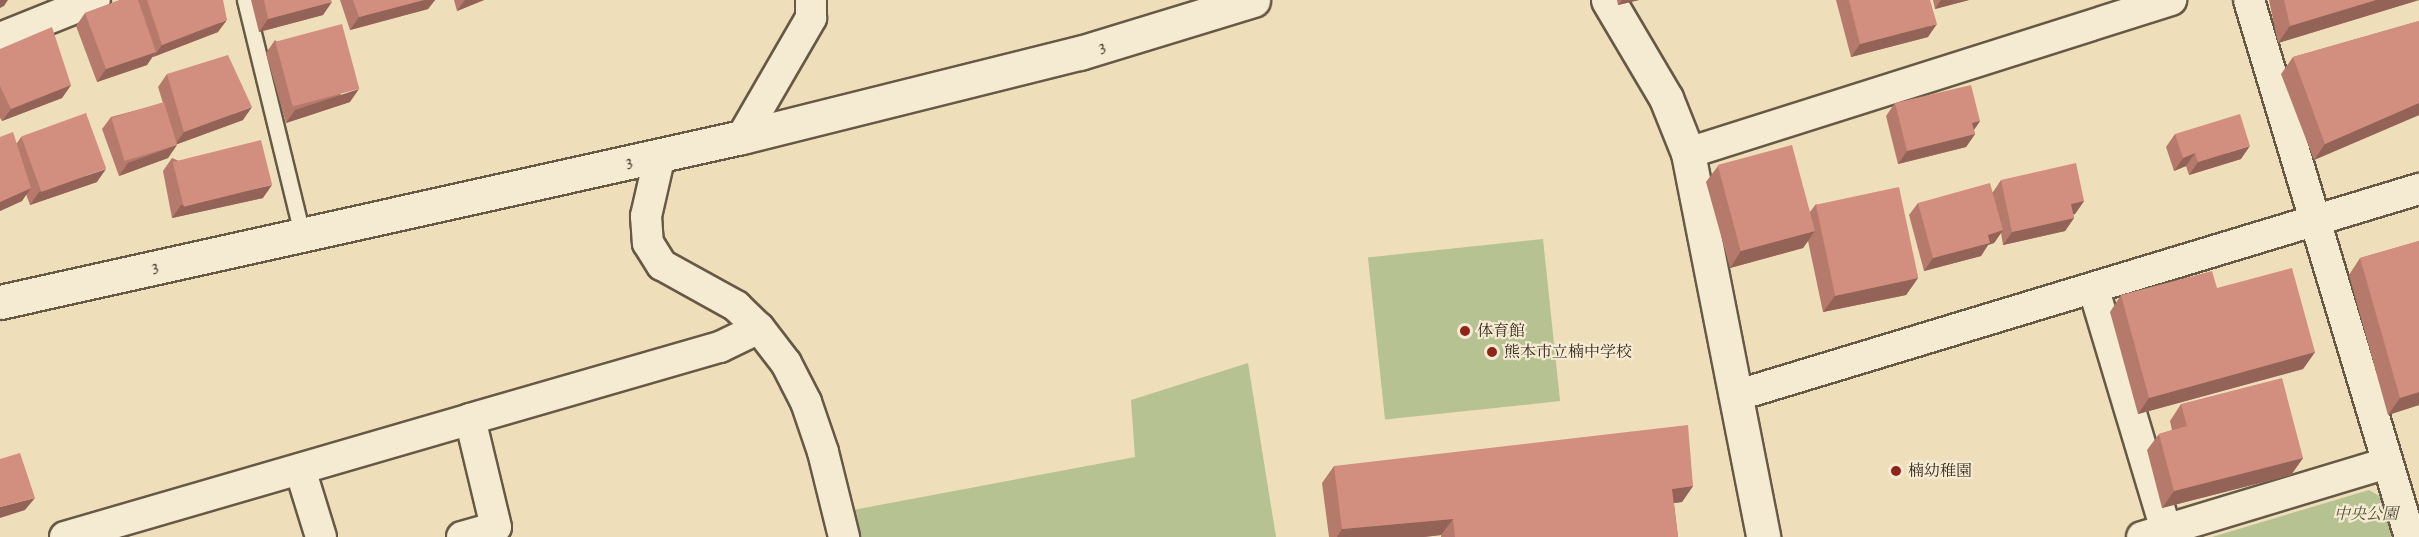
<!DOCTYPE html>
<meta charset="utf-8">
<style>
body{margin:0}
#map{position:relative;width:2419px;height:537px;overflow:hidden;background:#efdeba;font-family:Alegreya,"Noto Serif JP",serif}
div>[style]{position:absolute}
.green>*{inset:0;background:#b6c292;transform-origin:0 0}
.roads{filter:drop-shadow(2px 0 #665946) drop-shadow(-2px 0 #665946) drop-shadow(0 2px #665946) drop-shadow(0 -2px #665946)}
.service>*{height:15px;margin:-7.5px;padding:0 7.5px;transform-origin:7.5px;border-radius:7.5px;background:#f5ead2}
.minor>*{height:30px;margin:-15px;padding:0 15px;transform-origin:15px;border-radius:15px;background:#f5ead2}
.tertiary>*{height:33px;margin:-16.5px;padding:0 16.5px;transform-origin:16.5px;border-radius:16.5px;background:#f5ead2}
.wall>*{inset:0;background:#b57a6c}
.shaded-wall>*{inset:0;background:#936358}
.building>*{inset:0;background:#d28e7e;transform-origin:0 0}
.dots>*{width:16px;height:16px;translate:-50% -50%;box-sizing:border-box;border:3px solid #f5ead2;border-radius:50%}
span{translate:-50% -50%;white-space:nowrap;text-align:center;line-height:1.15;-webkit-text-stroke:4.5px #f5ead2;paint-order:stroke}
.street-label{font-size:16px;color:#382d1f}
.poi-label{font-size:16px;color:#382d1f}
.left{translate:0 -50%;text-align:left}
.park-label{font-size:16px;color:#58523c;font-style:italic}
</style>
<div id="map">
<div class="green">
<div style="left:1543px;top:239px;width:163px;height:176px;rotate:84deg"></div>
<div style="clip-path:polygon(1248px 363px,1276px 537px,860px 537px,853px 510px,1135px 457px,1131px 400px)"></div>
<div style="clip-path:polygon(2369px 490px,2385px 499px,2397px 537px,2212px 537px)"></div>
</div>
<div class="roads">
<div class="service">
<div style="left:245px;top:0;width:241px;rotate:76.3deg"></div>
</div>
<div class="minor">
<div style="left:2249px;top:0;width:561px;rotate:73.31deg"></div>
<div style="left:0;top:38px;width:102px;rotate:-21.8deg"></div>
<div style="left:742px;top:137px;width:138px;rotate:-59.9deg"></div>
<div style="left:811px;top:18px;width:18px;rotate:-90deg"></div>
<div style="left:1688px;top:153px;width:507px;rotate:-17.58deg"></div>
<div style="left:660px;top:155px;width:63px;rotate:102.9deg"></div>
<div style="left:646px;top:216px;width:27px;rotate:86deg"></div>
<div style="left:648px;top:243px;width:26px;rotate:58deg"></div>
<div style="left:662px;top:265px;width:85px;rotate:29deg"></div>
<div style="left:736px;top:306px;width:32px;rotate:44deg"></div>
<div style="left:759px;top:328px;width:44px;rotate:52.4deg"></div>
<div style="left:786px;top:363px;width:44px;rotate:62.9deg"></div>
<div style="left:806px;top:402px;width:53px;rotate:71.2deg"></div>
<div style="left:823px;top:452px;width:88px;rotate:76.1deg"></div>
<div style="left:2094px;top:290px;width:251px;rotate:73.3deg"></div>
<div style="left:1735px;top:396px;width:715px;rotate:-16.84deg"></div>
<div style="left:300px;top:469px;width:71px;rotate:72.8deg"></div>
<div style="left:65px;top:537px;width:422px;rotate:-16.2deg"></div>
<div style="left:462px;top:537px;width:35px;rotate:-16deg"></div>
<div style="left:496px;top:527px;width:111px;rotate:-103.5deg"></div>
<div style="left:470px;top:419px;width:260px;rotate:-16.1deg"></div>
<div style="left:720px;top:347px;width:43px;rotate:-26deg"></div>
<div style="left:2142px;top:537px;width:256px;rotate:-16.8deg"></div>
</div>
<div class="tertiary">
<div style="left:1608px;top:0;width:114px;rotate:59.4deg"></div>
<div style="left:1666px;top:98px;width:59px;rotate:68.2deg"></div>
<div style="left:1688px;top:153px;width:391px;rotate:78.9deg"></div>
<div style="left:0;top:302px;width:760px;rotate:-12.54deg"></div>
<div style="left:742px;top:137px;width:348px;rotate:-14deg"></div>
<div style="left:1080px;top:53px;width:181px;rotate:-17deg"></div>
</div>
</div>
<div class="wall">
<div style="clip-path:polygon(120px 0,223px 0,218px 32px,153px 57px,152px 56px,147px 65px,97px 82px,76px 26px,85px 13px)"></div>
<div style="clip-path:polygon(251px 0,331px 0,323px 15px,259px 32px)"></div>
<div style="clip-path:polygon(340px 0,435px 0,428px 9px,350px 30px)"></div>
<div style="clip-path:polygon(454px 0,484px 0,457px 11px)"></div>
<div style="clip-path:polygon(1617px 0,1639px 0,1618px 5px)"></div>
<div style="clip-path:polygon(1836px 0,1930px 0,1928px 37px,1851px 57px)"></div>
<div style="clip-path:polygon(1933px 0,1969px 0,1935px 9px)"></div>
<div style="clip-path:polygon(2269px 0,2419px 0,2278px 43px)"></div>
<div style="clip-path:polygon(2419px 21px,2419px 115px,2314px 160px,2281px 74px,2293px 57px)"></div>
<div style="clip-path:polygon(275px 40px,350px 102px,286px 123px,266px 53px)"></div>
<div style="clip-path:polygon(0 49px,71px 85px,62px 98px,2px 121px,0 118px)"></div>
<div style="clip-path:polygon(167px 74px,243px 120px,177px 144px,168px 158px,119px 176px,102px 129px,111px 117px,163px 103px,158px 87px)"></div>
<div style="clip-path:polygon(1895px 103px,1980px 121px,1974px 130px,1975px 134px,1966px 147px,1898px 164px,1886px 116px)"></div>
<div style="clip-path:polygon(2175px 134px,2241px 159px,2189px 175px,2186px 166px,2174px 171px,2166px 147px)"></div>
<div style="clip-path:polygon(0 137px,17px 143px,21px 137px,97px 182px,30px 205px,26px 194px,22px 201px,0 211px)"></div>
<div style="clip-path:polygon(172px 158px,263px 198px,172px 218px,163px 171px)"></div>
<div style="clip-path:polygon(1718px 166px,1810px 212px,1816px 204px,1918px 278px,1906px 295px,1823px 312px,1808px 241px,1803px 248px,1730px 268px,1706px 182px)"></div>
<div style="clip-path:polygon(2001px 180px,2084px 201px,2075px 214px,2073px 214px,2074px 218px,2065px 231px,2003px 245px,2001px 233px,1994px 243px,1988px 245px,1981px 256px,1924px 271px,1909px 215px,1918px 203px,1993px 192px)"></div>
<div style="clip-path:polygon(2419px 241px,2419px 405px,2388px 415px,2349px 275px,2360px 258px)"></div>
<div style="clip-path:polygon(2217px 288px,2315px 352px,2303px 369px,2138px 414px,2110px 312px,2121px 295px)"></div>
<div style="clip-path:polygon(2181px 404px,2303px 458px,2291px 475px,2162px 508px,2147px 450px,2159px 434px,2172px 430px,2170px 421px)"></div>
<div style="clip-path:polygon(1334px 466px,1693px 486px,1682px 502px,1674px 503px,1678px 537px,1441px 537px,1441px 535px,1424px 537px,1329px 537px,1322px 483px)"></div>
</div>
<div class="shaded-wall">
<div style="clip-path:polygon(0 0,8px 0,4px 6px,0 8px)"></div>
<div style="clip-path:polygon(424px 0,435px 0,428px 9px,350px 30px,359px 17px)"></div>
<div style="clip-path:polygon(465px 0,484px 0,457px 11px)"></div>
<div style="clip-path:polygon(1622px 0,1639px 0,1618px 5px)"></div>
<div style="clip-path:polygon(1941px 0,1969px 0,1935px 9px)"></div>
<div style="clip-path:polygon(2376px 0,2419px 0,2278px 43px,2290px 26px)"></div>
<div style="clip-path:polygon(332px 2px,323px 15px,259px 32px,268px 19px)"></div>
<div style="clip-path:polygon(227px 20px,218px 32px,153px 57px,162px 45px)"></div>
<div style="clip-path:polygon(1937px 24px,1928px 37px,1851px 57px,1860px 44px)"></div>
<div style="clip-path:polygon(156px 52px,147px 65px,97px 82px,106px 69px)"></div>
<div style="clip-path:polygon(71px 85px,62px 98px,2px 121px,11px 109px)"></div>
<div style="clip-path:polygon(359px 89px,350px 102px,286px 123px,295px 110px)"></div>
<div style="clip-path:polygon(2419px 103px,2419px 115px,2314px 160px,2325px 144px)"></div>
<div style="clip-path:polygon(252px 107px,243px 120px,175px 145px,184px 132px)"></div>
<div style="clip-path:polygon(1980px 121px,1971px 134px,1972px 123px)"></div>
<div style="clip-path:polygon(1975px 134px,1966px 147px,1898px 164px,1907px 151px)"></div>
<div style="clip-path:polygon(177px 145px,168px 158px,119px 176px,128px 163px)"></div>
<div style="clip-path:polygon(2250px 146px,2241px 159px,2189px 175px,2198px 162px)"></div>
<div style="clip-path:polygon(2195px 153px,2186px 166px,2174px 171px,2183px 158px)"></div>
<div style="clip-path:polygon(106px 169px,97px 182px,30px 205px,39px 192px)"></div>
<div style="clip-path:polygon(272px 185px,263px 198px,172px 218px,181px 205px)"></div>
<div style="clip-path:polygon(31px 188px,22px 201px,0 211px,0 202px)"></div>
<div style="clip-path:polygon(2084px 201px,2075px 214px,2062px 217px,2071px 204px)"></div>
<div style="clip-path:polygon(2074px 218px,2065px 231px,2003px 245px,2012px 232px)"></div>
<div style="clip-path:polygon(2003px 230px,1994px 243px,1988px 245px,1981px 256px,1924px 271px,1933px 258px,1988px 235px)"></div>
<div style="clip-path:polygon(1815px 231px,1803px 248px,1730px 268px,1741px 251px)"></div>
<div style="clip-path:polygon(1918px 278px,1906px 295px,1823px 312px,1835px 296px)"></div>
<div style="clip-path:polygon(2315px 352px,2303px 369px,2138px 414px,2149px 398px)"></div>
<div style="clip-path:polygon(2419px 392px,2419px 405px,2388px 415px,2400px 398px)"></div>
<div style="clip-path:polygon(2303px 458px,2291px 475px,2162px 508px,2174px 491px)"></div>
<div style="clip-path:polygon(1693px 486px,1682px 502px,1660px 505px,1672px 489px)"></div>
<div style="clip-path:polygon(35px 498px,25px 510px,0 518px,0 507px)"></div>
<div style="clip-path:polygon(1453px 519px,1441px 535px,1424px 537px,1337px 537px,1342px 529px)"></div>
</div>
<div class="building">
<div style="clip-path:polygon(120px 0,138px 0,156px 52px,106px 69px,85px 13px)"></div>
<div style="clip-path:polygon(147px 0,223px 0,227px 20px,162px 45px)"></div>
<div style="clip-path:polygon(264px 0,331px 0,332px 2px,268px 19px)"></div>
<div style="clip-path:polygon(353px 0,424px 0,359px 17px)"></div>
<div style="clip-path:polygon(1849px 0,1930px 0,1937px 24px,1860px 44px)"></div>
<div style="clip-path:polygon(2284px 0,2376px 0,2290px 26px)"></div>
<div style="clip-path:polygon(2419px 21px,2419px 103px,2325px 144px,2293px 57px)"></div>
<div style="left:342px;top:24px;width:67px;height:69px;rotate:75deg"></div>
<div style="clip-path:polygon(52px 27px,71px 85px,11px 109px,0 86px,0 49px)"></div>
<div style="clip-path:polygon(228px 55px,252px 107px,184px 132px,167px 74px)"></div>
<div style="clip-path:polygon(1971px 85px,1980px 121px,1972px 123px,1975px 134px,1907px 151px,1895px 103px)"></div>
<div style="left:164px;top:102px;width:45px;height:55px;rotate:73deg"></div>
<div style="left:86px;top:113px;width:59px;height:69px;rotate:70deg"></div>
<div style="clip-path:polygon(2240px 114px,2250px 146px,2198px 162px,2195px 153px,2183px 158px,2175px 134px)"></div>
<div style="clip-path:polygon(13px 132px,31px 188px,0 202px,0 137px)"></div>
<div style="left:261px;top:140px;width:46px;height:91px;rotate:76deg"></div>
<div style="left:1792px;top:145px;width:89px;height:77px;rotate:75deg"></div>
<div style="clip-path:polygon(2076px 163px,2084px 201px,2071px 204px,2074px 218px,2012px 232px,2001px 180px)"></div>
<div style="clip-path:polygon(1990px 183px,2003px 230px,1988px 235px,1990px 243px,1933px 258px,1918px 203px)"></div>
<div style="left:1899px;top:187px;width:93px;height:85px;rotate:78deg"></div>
<div style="clip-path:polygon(2419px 241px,2419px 392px,2400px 398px,2360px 258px)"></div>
<div style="clip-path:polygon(2292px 268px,2315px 352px,2149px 398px,2121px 295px,2212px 271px,2217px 288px)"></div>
<div style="clip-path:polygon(2282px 378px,2303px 458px,2174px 491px,2159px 434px,2187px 426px,2181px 404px)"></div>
<div style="clip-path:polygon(1688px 425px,1693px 486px,1672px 489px,1678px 537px,1455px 537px,1453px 519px,1342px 529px,1334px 466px)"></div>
<div style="clip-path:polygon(20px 453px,35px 498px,0 507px,0 459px)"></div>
</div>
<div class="dots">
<div style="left:1465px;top:331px;background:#8f2418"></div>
<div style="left:1492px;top:352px;background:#8f2418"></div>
<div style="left:1896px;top:471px;background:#8f2418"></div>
</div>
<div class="street-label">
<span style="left:1102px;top:47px;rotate:-17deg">3</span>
<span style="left:629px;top:162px;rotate:-13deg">3</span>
<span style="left:155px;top:267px;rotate:-13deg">3</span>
</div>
<div class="poi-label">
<span class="left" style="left:1477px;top:331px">体育館</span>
<span class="left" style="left:1504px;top:352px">熊本市立楠中学校</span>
<span class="left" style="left:1908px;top:471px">楠幼稚園</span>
</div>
<div class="park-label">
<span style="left:2366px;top:514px">中央公園</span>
</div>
</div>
